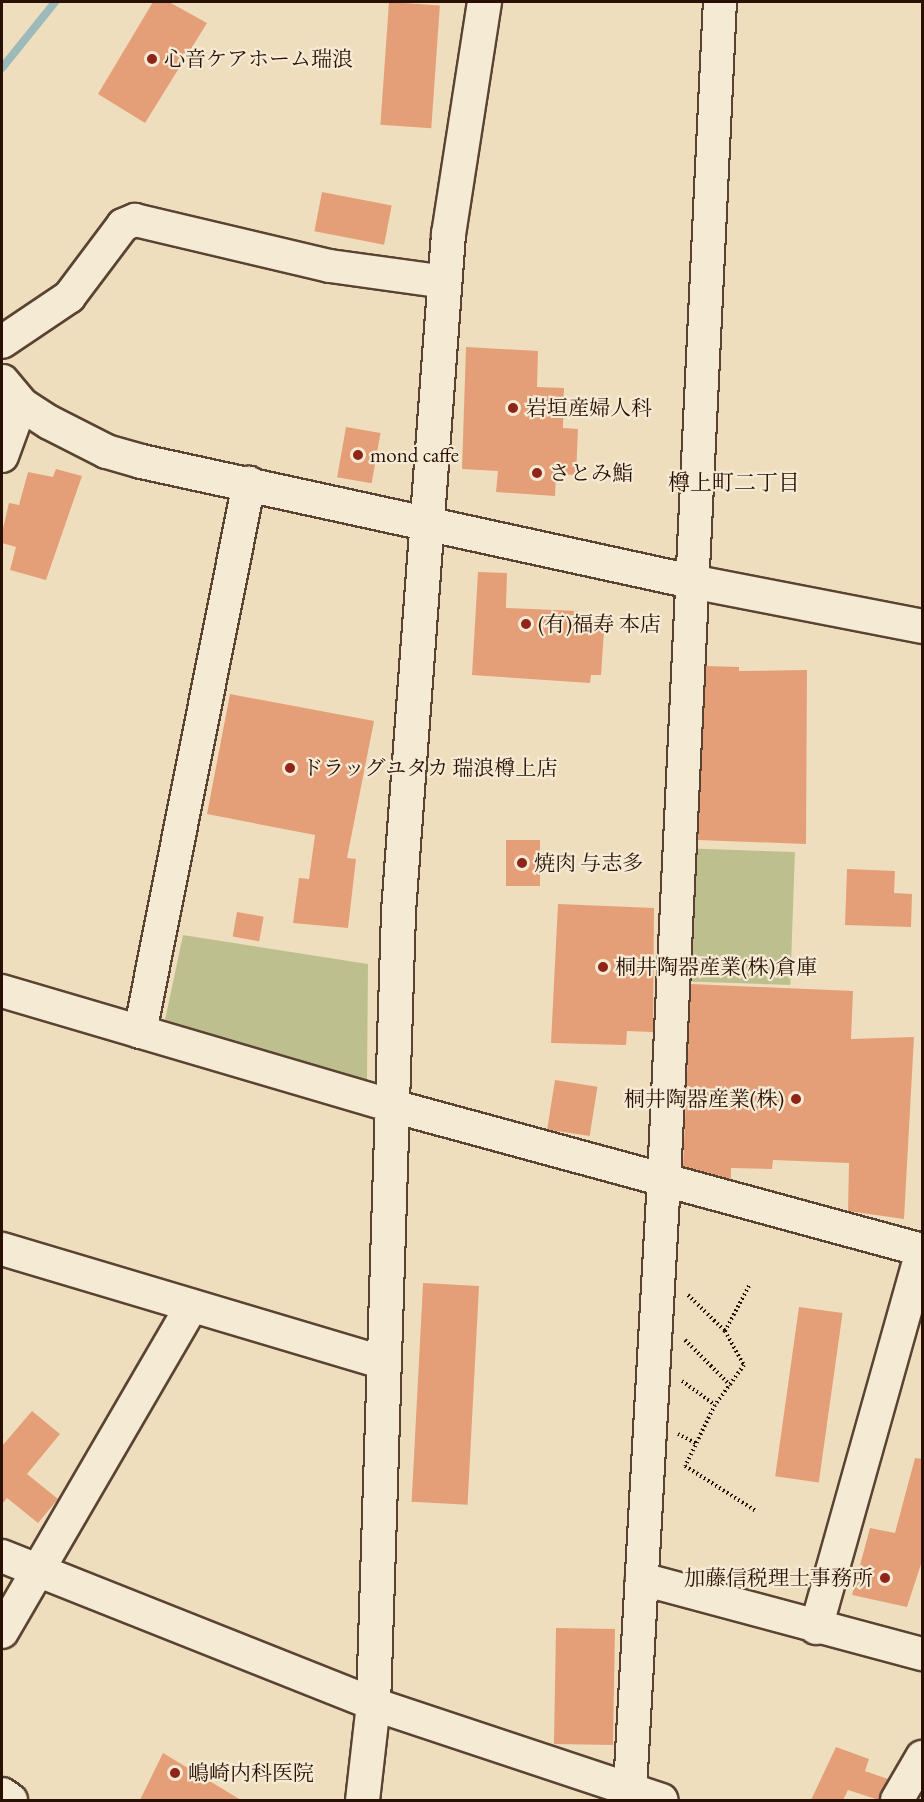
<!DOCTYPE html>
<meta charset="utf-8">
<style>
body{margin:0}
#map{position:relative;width:924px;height:1802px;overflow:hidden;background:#efdebd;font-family:"EB Garamond","Noto Serif JP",serif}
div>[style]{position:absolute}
.green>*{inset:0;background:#bdc08e;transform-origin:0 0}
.stream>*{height:8px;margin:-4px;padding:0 4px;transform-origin:4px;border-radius:4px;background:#9dbabb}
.building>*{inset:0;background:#e49f78;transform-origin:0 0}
.path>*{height:4px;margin-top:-2px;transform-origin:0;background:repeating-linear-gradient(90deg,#290f04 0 1.5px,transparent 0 4.5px)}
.roads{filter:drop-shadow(2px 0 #5a4332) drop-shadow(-2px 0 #5a4332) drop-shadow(0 2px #5a4332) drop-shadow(0 -2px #5a4332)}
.street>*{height:32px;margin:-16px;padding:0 16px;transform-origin:16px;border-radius:16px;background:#f5ead4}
.secondary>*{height:33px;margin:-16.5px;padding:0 16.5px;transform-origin:16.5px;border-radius:16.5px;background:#f5ead4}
.dots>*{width:16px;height:16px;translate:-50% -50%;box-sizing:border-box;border:3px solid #f5ead4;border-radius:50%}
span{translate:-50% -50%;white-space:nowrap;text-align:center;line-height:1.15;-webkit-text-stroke:4.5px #f5ead4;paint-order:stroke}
.poi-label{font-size:21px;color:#290f04}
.left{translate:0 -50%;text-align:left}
.right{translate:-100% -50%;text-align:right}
.neighbourhood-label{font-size:22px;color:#290f04}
.frame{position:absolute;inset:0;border:3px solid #290f04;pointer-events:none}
</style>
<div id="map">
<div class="green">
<div style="left:678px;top:848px;width:117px;height:133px;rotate:2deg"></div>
<div style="clip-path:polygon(183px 935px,368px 964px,367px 1081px,165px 1020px)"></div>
</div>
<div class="stream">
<div style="left:2px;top:68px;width:85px;rotate:-51.2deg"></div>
</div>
<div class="building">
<div style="clip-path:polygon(153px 2px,169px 2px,207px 23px,145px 123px,98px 94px)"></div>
<div style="left:389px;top:2px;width:51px;height:123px;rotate:4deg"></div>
<div style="left:322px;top:192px;width:71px;height:40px;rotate:11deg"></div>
<div style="clip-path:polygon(466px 347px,538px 351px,537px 387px,564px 388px,563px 428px,578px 429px,576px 475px,556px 474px,555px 496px,496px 492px,498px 471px,462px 469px)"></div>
<div style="left:346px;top:427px;width:35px;height:51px;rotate:10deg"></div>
<div style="clip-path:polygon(56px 469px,82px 476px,46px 580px,10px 570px,16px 547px,2px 543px,2px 533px,9px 503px,19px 505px,28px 472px,53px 477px)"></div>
<div style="clip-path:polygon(478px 572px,507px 573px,506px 608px,578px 611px,577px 629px,604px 631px,601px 675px,591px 675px,590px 683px,472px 675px)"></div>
<div style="clip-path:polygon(706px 666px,739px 667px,739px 671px,807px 670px,806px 844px,698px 840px)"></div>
<div style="clip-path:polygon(230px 694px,374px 721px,347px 858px,356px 859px,348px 928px,293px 923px,299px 878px,309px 879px,315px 835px,207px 814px)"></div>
<div style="left:506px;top:840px;width:34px;height:46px"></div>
<div style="clip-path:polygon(847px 869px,895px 871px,894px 893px,912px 894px,911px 927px,845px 925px)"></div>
<div style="clip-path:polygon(558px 904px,654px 908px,653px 1032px,627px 1031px,626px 1045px,551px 1043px)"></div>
<div style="left:237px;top:912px;width:27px;height:25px;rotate:10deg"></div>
<div style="clip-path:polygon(691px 984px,853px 991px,851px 1039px,914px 1037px,904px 1219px,848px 1211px,849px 1163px,773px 1160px,772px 1169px,731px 1168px,731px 1179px,683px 1166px)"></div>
<div style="left:555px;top:1080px;width:43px;height:50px;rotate:9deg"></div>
<div style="left:479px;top:1286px;width:219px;height:56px;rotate:93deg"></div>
<div style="left:799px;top:1307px;width:44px;height:171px;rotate:8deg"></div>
<div style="clip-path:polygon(32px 1411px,60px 1434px,27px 1474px,58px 1499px,38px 1523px,7px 1498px,2px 1504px,2px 1446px)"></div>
<div style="clip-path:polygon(915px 1458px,922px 1459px,922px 1561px,907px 1607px,852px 1595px,870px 1528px,895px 1533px)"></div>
<div style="left:556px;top:1628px;width:59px;height:116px;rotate:1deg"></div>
<div style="clip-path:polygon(836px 1747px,869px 1759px,865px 1771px,888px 1779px,879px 1800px,848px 1790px,843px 1800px,811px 1800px)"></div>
<div style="clip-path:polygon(163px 1753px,241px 1800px,140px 1800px)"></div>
</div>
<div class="path">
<div style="left:688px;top:1295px;width:52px;rotate:44.2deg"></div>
<div style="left:725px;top:1331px;width:39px;rotate:61deg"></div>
<div style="left:744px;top:1365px;width:49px;rotate:125.9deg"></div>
<div style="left:715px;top:1405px;width:68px;rotate:116.2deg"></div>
<div style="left:685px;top:1466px;width:84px;rotate:32.4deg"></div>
<div style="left:725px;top:1331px;width:53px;rotate:-62deg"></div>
<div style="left:685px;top:1340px;width:64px;rotate:45deg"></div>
<div style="left:682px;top:1381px;width:41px;rotate:36deg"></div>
<div style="left:678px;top:1434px;width:20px;rotate:27deg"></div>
</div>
<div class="roads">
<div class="street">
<div style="left:2px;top:342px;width:81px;rotate:-33.9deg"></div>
<div style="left:69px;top:297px;width:90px;rotate:-53.1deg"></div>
<div style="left:123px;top:225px;width:13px;rotate:-23deg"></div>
<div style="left:135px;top:220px;width:200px;rotate:13.3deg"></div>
<div style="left:330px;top:266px;width:116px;rotate:7.9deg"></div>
<div style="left:2px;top:456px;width:55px;rotate:-69.9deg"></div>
<div style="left:2px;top:991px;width:403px;rotate:16.4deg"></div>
<div style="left:389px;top:1105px;width:552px;rotate:15.22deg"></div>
<div style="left:140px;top:1032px;width:560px;rotate:-78.77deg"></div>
<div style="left:2px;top:1249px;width:396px;rotate:16.6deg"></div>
<div style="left:2px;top:1556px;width:399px;rotate:21.7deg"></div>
<div style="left:373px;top:1704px;width:304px;rotate:18.4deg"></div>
<div style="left:642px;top:1579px;width:290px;rotate:15deg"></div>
<div style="left:816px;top:1628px;width:393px;rotate:-74.3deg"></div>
<div style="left:2px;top:1632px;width:377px;rotate:-59.8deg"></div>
<div style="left:2px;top:1794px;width:11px;rotate:34deg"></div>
<div style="left:625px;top:1800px;width:12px;rotate:-66deg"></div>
<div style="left:630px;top:1789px;width:611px;rotate:-86.81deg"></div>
<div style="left:664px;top:1179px;width:1178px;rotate:-87.28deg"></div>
<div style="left:897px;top:1800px;width:50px;rotate:-59.8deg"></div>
</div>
<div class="secondary">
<div style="left:2px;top:381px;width:30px;rotate:50deg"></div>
<div style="left:21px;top:404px;width:33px;rotate:33deg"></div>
<div style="left:49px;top:422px;width:64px;rotate:27deg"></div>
<div style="left:106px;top:451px;width:36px;rotate:16deg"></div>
<div style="left:141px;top:461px;width:563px;rotate:12.31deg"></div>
<div style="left:691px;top:581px;width:235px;rotate:11deg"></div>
<div style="left:362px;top:1800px;width:97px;rotate:-83.5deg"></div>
<div style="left:373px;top:1704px;width:793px;rotate:-88.19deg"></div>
<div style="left:398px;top:911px;width:679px;rotate:-85.78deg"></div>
<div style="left:448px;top:234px;width:235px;rotate:-81.2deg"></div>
</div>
</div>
<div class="dots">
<div style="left:152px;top:59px;background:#8f2418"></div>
<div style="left:513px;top:408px;background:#8f2418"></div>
<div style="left:358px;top:455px;background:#8f2418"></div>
<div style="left:537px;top:473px;background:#8f2418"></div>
<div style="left:526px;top:624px;background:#8f2418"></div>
<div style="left:290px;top:768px;background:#8f2418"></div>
<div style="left:522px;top:863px;background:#8f2418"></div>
<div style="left:603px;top:967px;background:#8f2418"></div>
<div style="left:796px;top:1099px;background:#8f2418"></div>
<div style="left:885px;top:1578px;background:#8f2418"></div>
<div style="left:175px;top:1773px;background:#8f2418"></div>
</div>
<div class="poi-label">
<span class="left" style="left:164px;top:59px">心音ケアホーム瑞浪</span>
<span class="left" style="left:526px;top:408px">岩垣産婦人科</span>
<span class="left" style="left:370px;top:455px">mond caffe</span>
<span class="left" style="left:549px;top:473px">さとみ鮨</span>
<span class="left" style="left:538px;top:624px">(有)福寿 本店</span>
<span class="left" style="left:302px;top:768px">ドラッグユタカ 瑞浪樽上店</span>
<span class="left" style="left:534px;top:863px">焼肉 与志多</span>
<span class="left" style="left:615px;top:967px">桐井陶器産業(株)倉庫</span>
<span class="right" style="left:784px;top:1099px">桐井陶器産業(株)</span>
<span class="right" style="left:873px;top:1578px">加藤信税理士事務所</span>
<span class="left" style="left:188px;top:1773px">嶋崎内科医院</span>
</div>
<div class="neighbourhood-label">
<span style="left:734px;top:483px">樽上町二丁目</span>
</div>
<div class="frame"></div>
</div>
